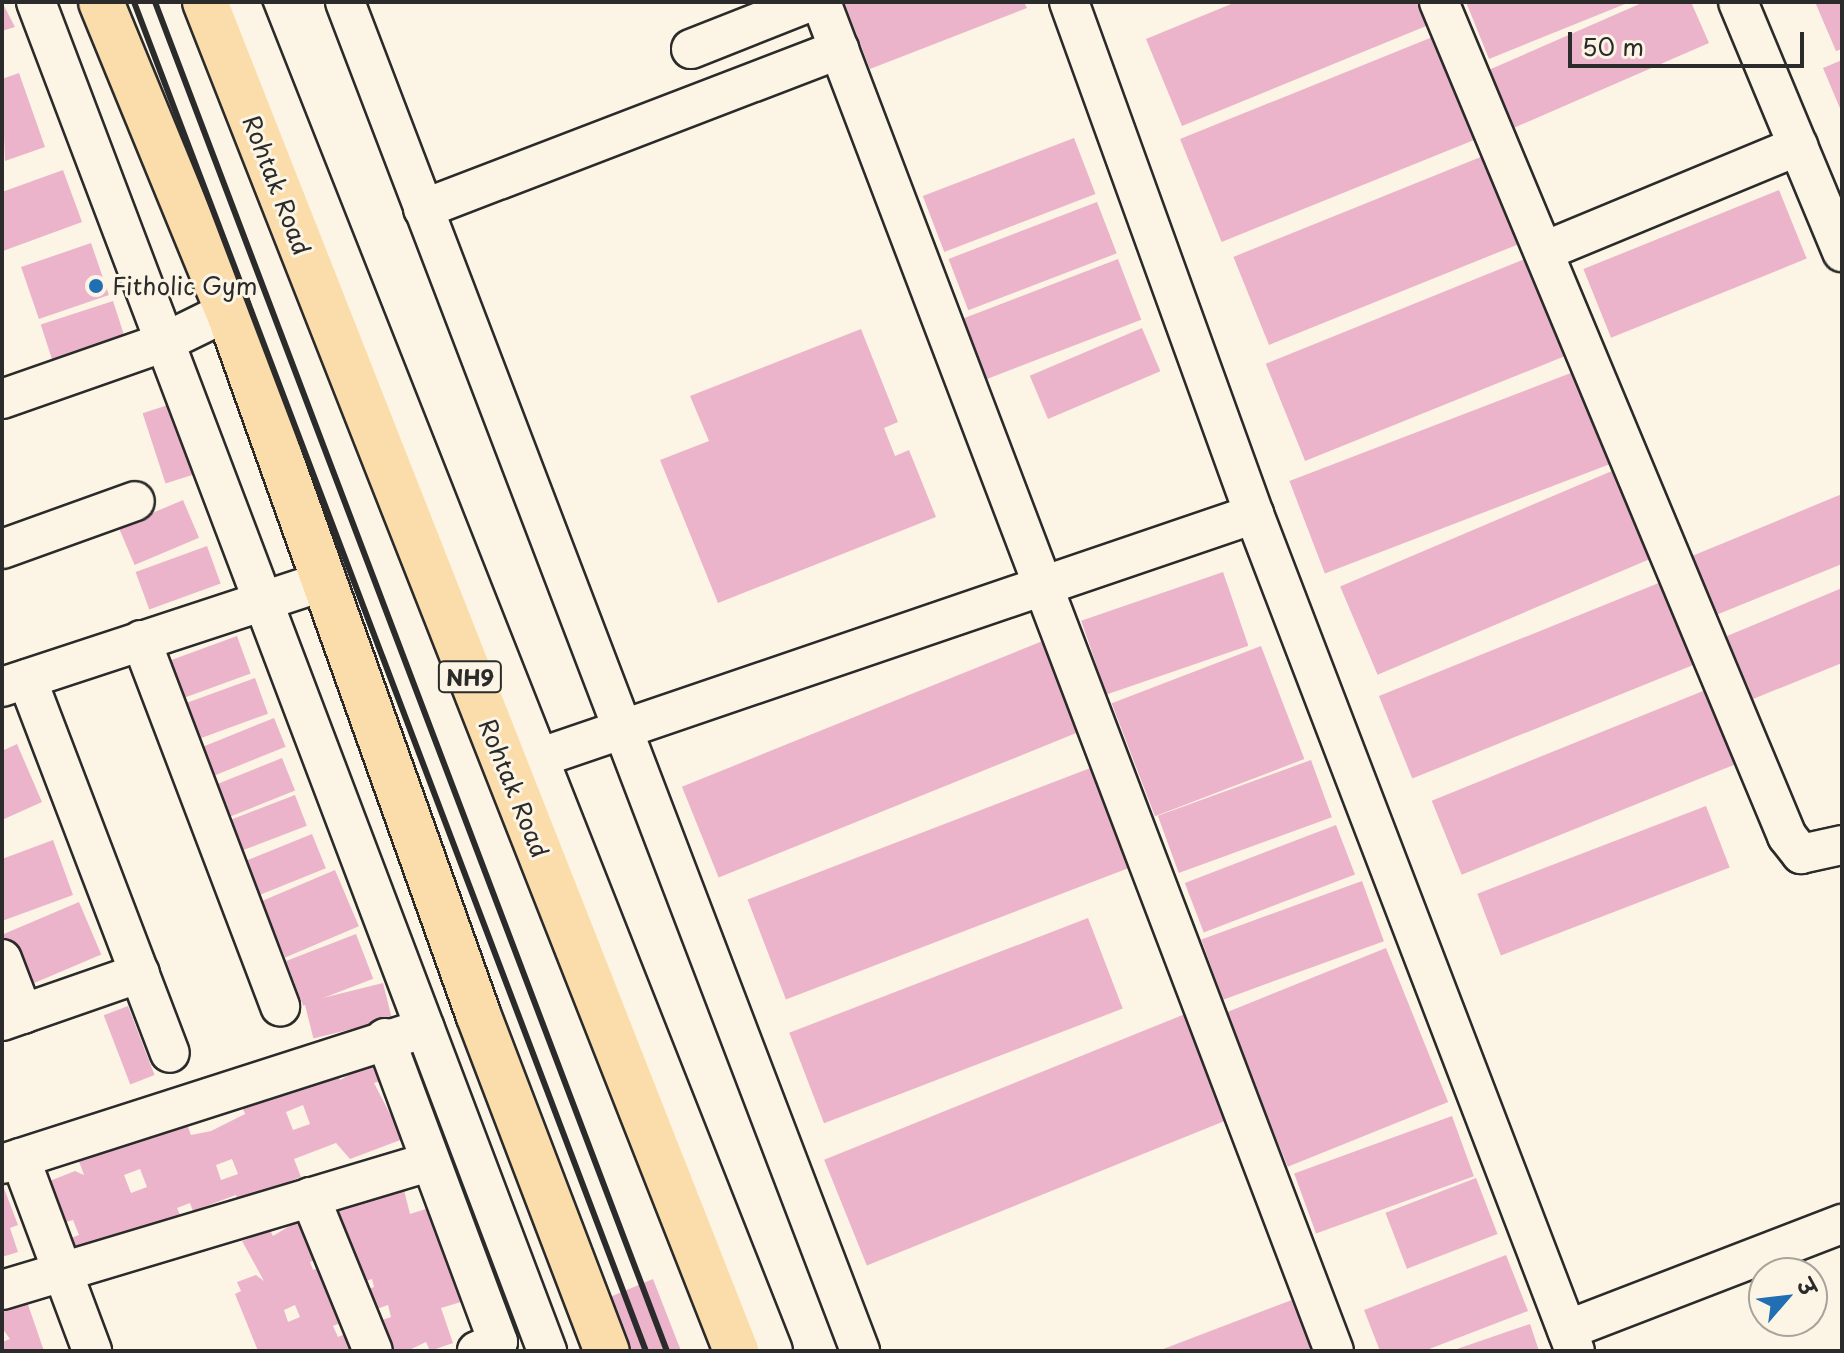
<!DOCTYPE html>
<meta charset="utf-8">
<style>
body{margin:0}
#map{position:relative;width:1844px;height:1353px;overflow:hidden;background:#fcf5e5;font-family:"Playpen Sans","Playpen Sans Deva",sans-serif}
div>[style]{position:absolute}
.building>*{inset:0;background:#ebb4cb;transform-origin:0 0}
.roads{filter:drop-shadow(2px 0 #2b2b2b) drop-shadow(-2px 0 #2b2b2b) drop-shadow(0 2px #2b2b2b) drop-shadow(0 -2px #2b2b2b)}
.minor>*{height:38px;margin:-19px;padding:0 19px;transform-origin:19px;border-radius:19px;background:#fcf5e5}
.highway>*{height:44px;margin:-22px;padding:0 22px;transform-origin:22px;border-radius:22px;background:#fbddab}
.rail>*{height:6px;margin:-3px;padding:0 3px;transform-origin:3px;border-radius:3px;background:#2b2b2b}
.dots>*{width:22px;height:22px;translate:-50% -50%;box-sizing:border-box;border:4px solid #fcf5e5;border-radius:50%}
span{translate:-50% -50%;white-space:nowrap;text-align:center;line-height:1.15;-webkit-text-stroke:6px #fcf5e5;paint-order:stroke}
.shield-label span{padding:2px 6px;background:#fcf5e5;border:2px solid;border-radius:6px;-webkit-text-stroke-width:0}
.shield-label{font-size:22px;color:#2b2b2b;font-weight:700}
.street-label{font-size:24px;color:#2b2b2b}
.poi-label{font-size:24px;color:#2b2b2b}
.left{translate:0 -50%;text-align:left}
.frame{position:absolute;inset:0;border:4px solid #2b2b2b;pointer-events:none}
.north{position:absolute;left:1748px;top:1257px;width:80px;height:80px;box-sizing:border-box;background:#fcf5e5;border:2px solid #a8a49b;border-radius:50%;rotate:62deg;font-size:22px;font-weight:700;line-height:32px;text-align:center;color:#2b2b2b}
.north::after{content:'';display:block;margin:auto;width:28px;height:36px;background:#1f6fb2;clip-path:polygon(50% 0,100% 100%,50% 72%,0 100%)}
.scale{position:absolute;left:1568px;top:32px;width:236px;height:36px;box-sizing:border-box;border:4px solid #2b2b2b;border-top:0;padding-left:10px;font-size:24px;line-height:28px;white-space:nowrap;color:#2b2b2b;-webkit-text-stroke:6px #fcf5e5;paint-order:stroke}
</style>
<div id="map">
<div class="building">
<div style="clip-path:polygon(2px 2px,15px 27px,2px 31px)"></div>
<div style="clip-path:polygon(844px 2px,1024px 2px,1027px 8px,870px 69px)"></div>
<div style="clip-path:polygon(1236px 2px,1427px 2px,1436px 22px,1182px 126px,1146px 39px)"></div>
<div style="clip-path:polygon(1466px 2px,1630px 2px,1489px 59px)"></div>
<div style="clip-path:polygon(1644px 2px,1691px 2px,1709px 43px,1509px 130px,1484px 72px)"></div>
<div style="clip-path:polygon(1815px 2px,1842px 2px,1842px 49px,1836px 51px)"></div>
<div style="left:1435px;top:36px;width:111px;height:275px;rotate:68deg"></div>
<div style="clip-path:polygon(1842px 60px,1842px 113px,1823px 68px)"></div>
<div style="clip-path:polygon(19px 73px,45px 147px,5px 161px,2px 79px)"></div>
<div style="left:1074px;top:138px;width:60px;height:162px;rotate:69deg"></div>
<div style="left:1493px;top:152px;width:95px;height:280px;rotate:68deg"></div>
<div style="clip-path:polygon(63px 170px,82px 222px,3px 251px,2px 192px)"></div>
<div style="left:1779px;top:190px;width:74px;height:211px;rotate:68deg"></div>
<div style="left:1097px;top:202px;width:55px;height:159px;rotate:69deg"></div>
<div style="left:91px;top:243px;width:55px;height:74px;rotate:71deg"></div>
<div style="left:1530px;top:257px;width:105px;height:285px;rotate:68deg"></div>
<div style="left:1118px;top:259px;width:65px;height:168px;rotate:69deg"></div>
<div style="left:113px;top:301px;width:48px;height:76px;rotate:72deg"></div>
<div style="left:1142px;top:328px;width:47px;height:122px;rotate:67deg"></div>
<div style="clip-path:polygon(861px 329px,898px 422px,884px 428px,895px 456px,909px 450px,936px 517px,718px 603px,660px 460px,709px 441px,690px 396px)"></div>
<div style="left:1576px;top:371px;width:99px;height:307px;rotate:69deg"></div>
<div style="left:174px;top:403px;width:74px;height:33px;rotate:72deg"></div>
<div style="left:1619px;top:468px;width:96px;height:303px;rotate:67deg"></div>
<div style="clip-path:polygon(1842px 494px,1842px 564px,1716px 615px,1692px 556px)"></div>
<div style="left:183px;top:500px;width:41px;height:70px;rotate:67deg"></div>
<div style="left:207px;top:546px;width:40px;height:76px;rotate:70deg"></div>
<div style="left:1223px;top:572px;width:78px;height:150px;rotate:71deg"></div>
<div style="left:1671px;top:578px;width:89px;height:315px;rotate:68deg"></div>
<div style="clip-path:polygon(1842px 588px,1842px 663px,1753px 699px,1727px 636px)"></div>
<div style="left:237px;top:636px;width:40px;height:75px;rotate:70deg"></div>
<div style="left:1050px;top:638px;width:98px;height:397px;rotate:68deg"></div>
<div style="left:1261px;top:646px;width:121px;height:160px;rotate:69deg"></div>
<div style="left:255px;top:678px;width:38px;height:79px;rotate:70deg"></div>
<div style="left:1708px;top:689px;width:80px;height:298px;rotate:68deg"></div>
<div style="left:274px;top:718px;width:31px;height:76px;rotate:68deg"></div>
<div style="clip-path:polygon(17px 744px,42px 802px,2px 820px,2px 751px)"></div>
<div style="left:282px;top:758px;width:35px;height:77px;rotate:68deg"></div>
<div style="left:1311px;top:760px;width:61px;height:163px;rotate:70deg"></div>
<div style="left:1093px;top:767px;width:107px;height:370px;rotate:69deg"></div>
<div style="left:295px;top:795px;width:33px;height:74px;rotate:69deg"></div>
<div style="left:1706px;top:806px;width:66px;height:245px;rotate:69deg"></div>
<div style="left:1336px;top:825px;width:53px;height:162px;rotate:69deg"></div>
<div style="left:312px;top:834px;width:37px;height:81px;rotate:68deg"></div>
<div style="clip-path:polygon(53px 840px,73px 895px,2px 921px,2px 859px)"></div>
<div style="left:335px;top:870px;width:61px;height:80px;rotate:67deg"></div>
<div style="left:1362px;top:881px;width:64px;height:171px;rotate:70deg"></div>
<div style="left:79px;top:902px;width:57px;height:83px;rotate:67deg"></div>
<div style="left:1088px;top:918px;width:97px;height:320px;rotate:69deg"></div>
<div style="left:356px;top:934px;width:48px;height:75px;rotate:69deg"></div>
<div style="left:1386px;top:948px;width:166px;height:173px;rotate:68deg"></div>
<div style="left:383px;top:983px;width:37px;height:81px;rotate:76deg"></div>
<div style="left:128px;top:1006px;width:74px;height:26px;rotate:69deg"></div>
<div style="left:1195px;top:1010px;width:114px;height:400px;rotate:68deg"></div>
<div style="clip-path:polygon(evenodd,333px 1061px,340px 1080px,374px 1061px,381px 1081px,374px 1083px,403px 1139px,350px 1159px,336px 1143px,294px 1159px,301px 1177px,238px 1201px,236px 1195px,193px 1211px,190px 1203px,177px 1208px,180px 1215px,76px 1256px,68px 1239px,79px 1235px,73px 1220px,63px 1223px,47px 1182px,75px 1171px,84px 1175px,77px 1156px,184px 1116px,191px 1135px,211px 1131px,245px 1114px,238px 1096px,333px 1061px,303px 1105px,310px 1124px,293px 1130px,286px 1112px,303px 1105px,333px 1061px,232px 1159px,238px 1174px,221px 1180px,216px 1165px,232px 1159px,333px 1061px,140px 1169px,147px 1187px,131px 1193px,124px 1175px,140px 1169px)"></div>
<div style="left:1452px;top:1116px;width:64px;height:168px;rotate:70deg"></div>
<div style="clip-path:polygon(401px 1178px,410px 1214px,429px 1208px,461px 1302px,441px 1308px,453px 1343px,430px 1351px,426px 1342px,407px 1351px,380px 1351px,371px 1324px,391px 1317px,388px 1305px,371px 1311px,364px 1291px,374px 1287px,372px 1279px,363px 1282px,335px 1201px,352px 1195px,355px 1204px)"></div>
<div style="left:1476px;top:1178px;width:60px;height:97px;rotate:69deg"></div>
<div style="clip-path:polygon(2px 1183px,18px 1225px,10px 1228px,18px 1252px,2px 1257px)"></div>
<div style="clip-path:polygon(evenodd,309px 1214px,325px 1256px,310px 1262px,313px 1270px,328px 1264px,351px 1319px,333px 1326px,338px 1337px,355px 1330px,363px 1351px,258px 1351px,235px 1294px,241px 1291px,237px 1282px,256px 1275px,264px 1281px,242px 1241px,270px 1230px,273px 1236px,309px 1214px,295px 1305px,300px 1317px,288px 1322px,284px 1310px,295px 1305px)"></div>
<div style="clip-path:polygon(1506px 1255px,1528px 1311px,1424px 1351px,1380px 1351px,1364px 1310px)"></div>
<div style="clip-path:polygon(653px 1279px,681px 1351px,616px 1351px,598px 1302px)"></div>
<div style="clip-path:polygon(24px 1293px,44px 1351px,2px 1351px,2px 1342px,10px 1339px,2px 1328px,2px 1301px)"></div>
<div style="clip-path:polygon(1305px 1295px,1327px 1351px,1158px 1351px)"></div>
<div style="clip-path:polygon(1530px 1324px,1539px 1351px,1454px 1351px,1454px 1350px)"></div>
</div>
<div class="roads">
<div class="minor">
<div style="left:36px;top:2px;width:1443px;rotate:69.25deg"></div>
<div style="left:240px;top:2px;width:1450px;rotate:68.44deg"></div>
<div style="left:345px;top:2px;width:1444px;rotate:69.1deg"></div>
<div style="left:821px;top:2px;width:1443px;rotate:69.18deg"></div>
<div style="left:1069px;top:2px;width:544px;rotate:70.13deg"></div>
<div style="left:1254px;top:514px;width:896px;rotate:69.02deg"></div>
<div style="left:1439px;top:2px;width:904px;rotate:67.35deg"></div>
<div style="left:1787px;top:836px;width:23px;rotate:52deg"></div>
<div style="left:1801px;top:854px;width:42px;rotate:-12.4deg"></div>
<div style="left:1738px;top:2px;width:271px;rotate:67.4deg"></div>
<div style="left:691px;top:49px;width:128px;rotate:-21.6deg"></div>
<div style="left:423px;top:209px;width:446px;rotate:-21deg"></div>
<div style="left:1547px;top:250px;width:272px;rotate:-22.5deg"></div>
<div style="left:2px;top:399px;width:173px;rotate:-19.3deg"></div>
<div style="left:165px;top:342px;width:70px;rotate:-26.2deg"></div>
<div style="left:2px;top:549px;width:141px;rotate:-19.8deg"></div>
<div style="left:141px;top:640px;width:392px;rotate:69.2deg"></div>
<div style="left:27px;top:679px;width:400px;rotate:69.1deg"></div>
<div style="left:2px;top:687px;width:340px;rotate:-18.2deg"></div>
<div style="left:515px;top:766px;width:781px;rotate:-18.83deg"></div>
<div style="left:2px;top:959px;width:59px;rotate:69.1deg"></div>
<div style="left:2px;top:1021px;width:146px;rotate:-19.2deg"></div>
<div style="left:385px;top:1038px;width:324px;rotate:69.6deg"></div>
<div style="left:498px;top:1342px;width:23px;rotate:157deg"></div>
<div style="left:20px;top:1158px;width:206px;rotate:69.5deg"></div>
<div style="left:2px;top:1164px;width:444px;rotate:-17.8deg"></div>
<div style="left:310px;top:1197px;width:166px;rotate:67.8deg"></div>
<div style="left:2px;top:1290px;width:445px;rotate:-16.7deg"></div>
<div style="left:1567px;top:1330px;width:295px;rotate:-21.1deg"></div>
</div>
<div class="highway">
<div style="left:101px;top:2px;width:334px;rotate:67.7deg"></div>
<div style="left:228px;top:311px;width:746px;rotate:70.42deg"></div>
<div style="left:478px;top:1014px;width:361px;rotate:69.1deg"></div>
<div style="left:205px;top:2px;width:1450px;rotate:68.51deg"></div>
</div>
</div>
<div class="rail">
<div style="left:134px;top:2px;width:1443px;rotate:69.22deg"></div>
<div style="left:155px;top:2px;width:1443px;rotate:69.22deg"></div>
</div>
<div class="dots">
<div style="left:96px;top:286px;background:#1f6fb2"></div>
</div>
<div class="shield-label">
<span style="left:470px;top:677px">NH9</span>
</div>
<div class="street-label">
<span style="left:277px;top:185px;rotate:69deg">Rohtak Road</span>
<span style="left:514px;top:788px;rotate:68deg">Rohtak Road</span>
</div>
<div class="poi-label">
<span class="left" style="left:112px;top:286px">Fitholic Gym</span>
</div>
<div class="frame"></div>
<div class="north">उ</div>
<div class="scale">50 m</div>
</div>
